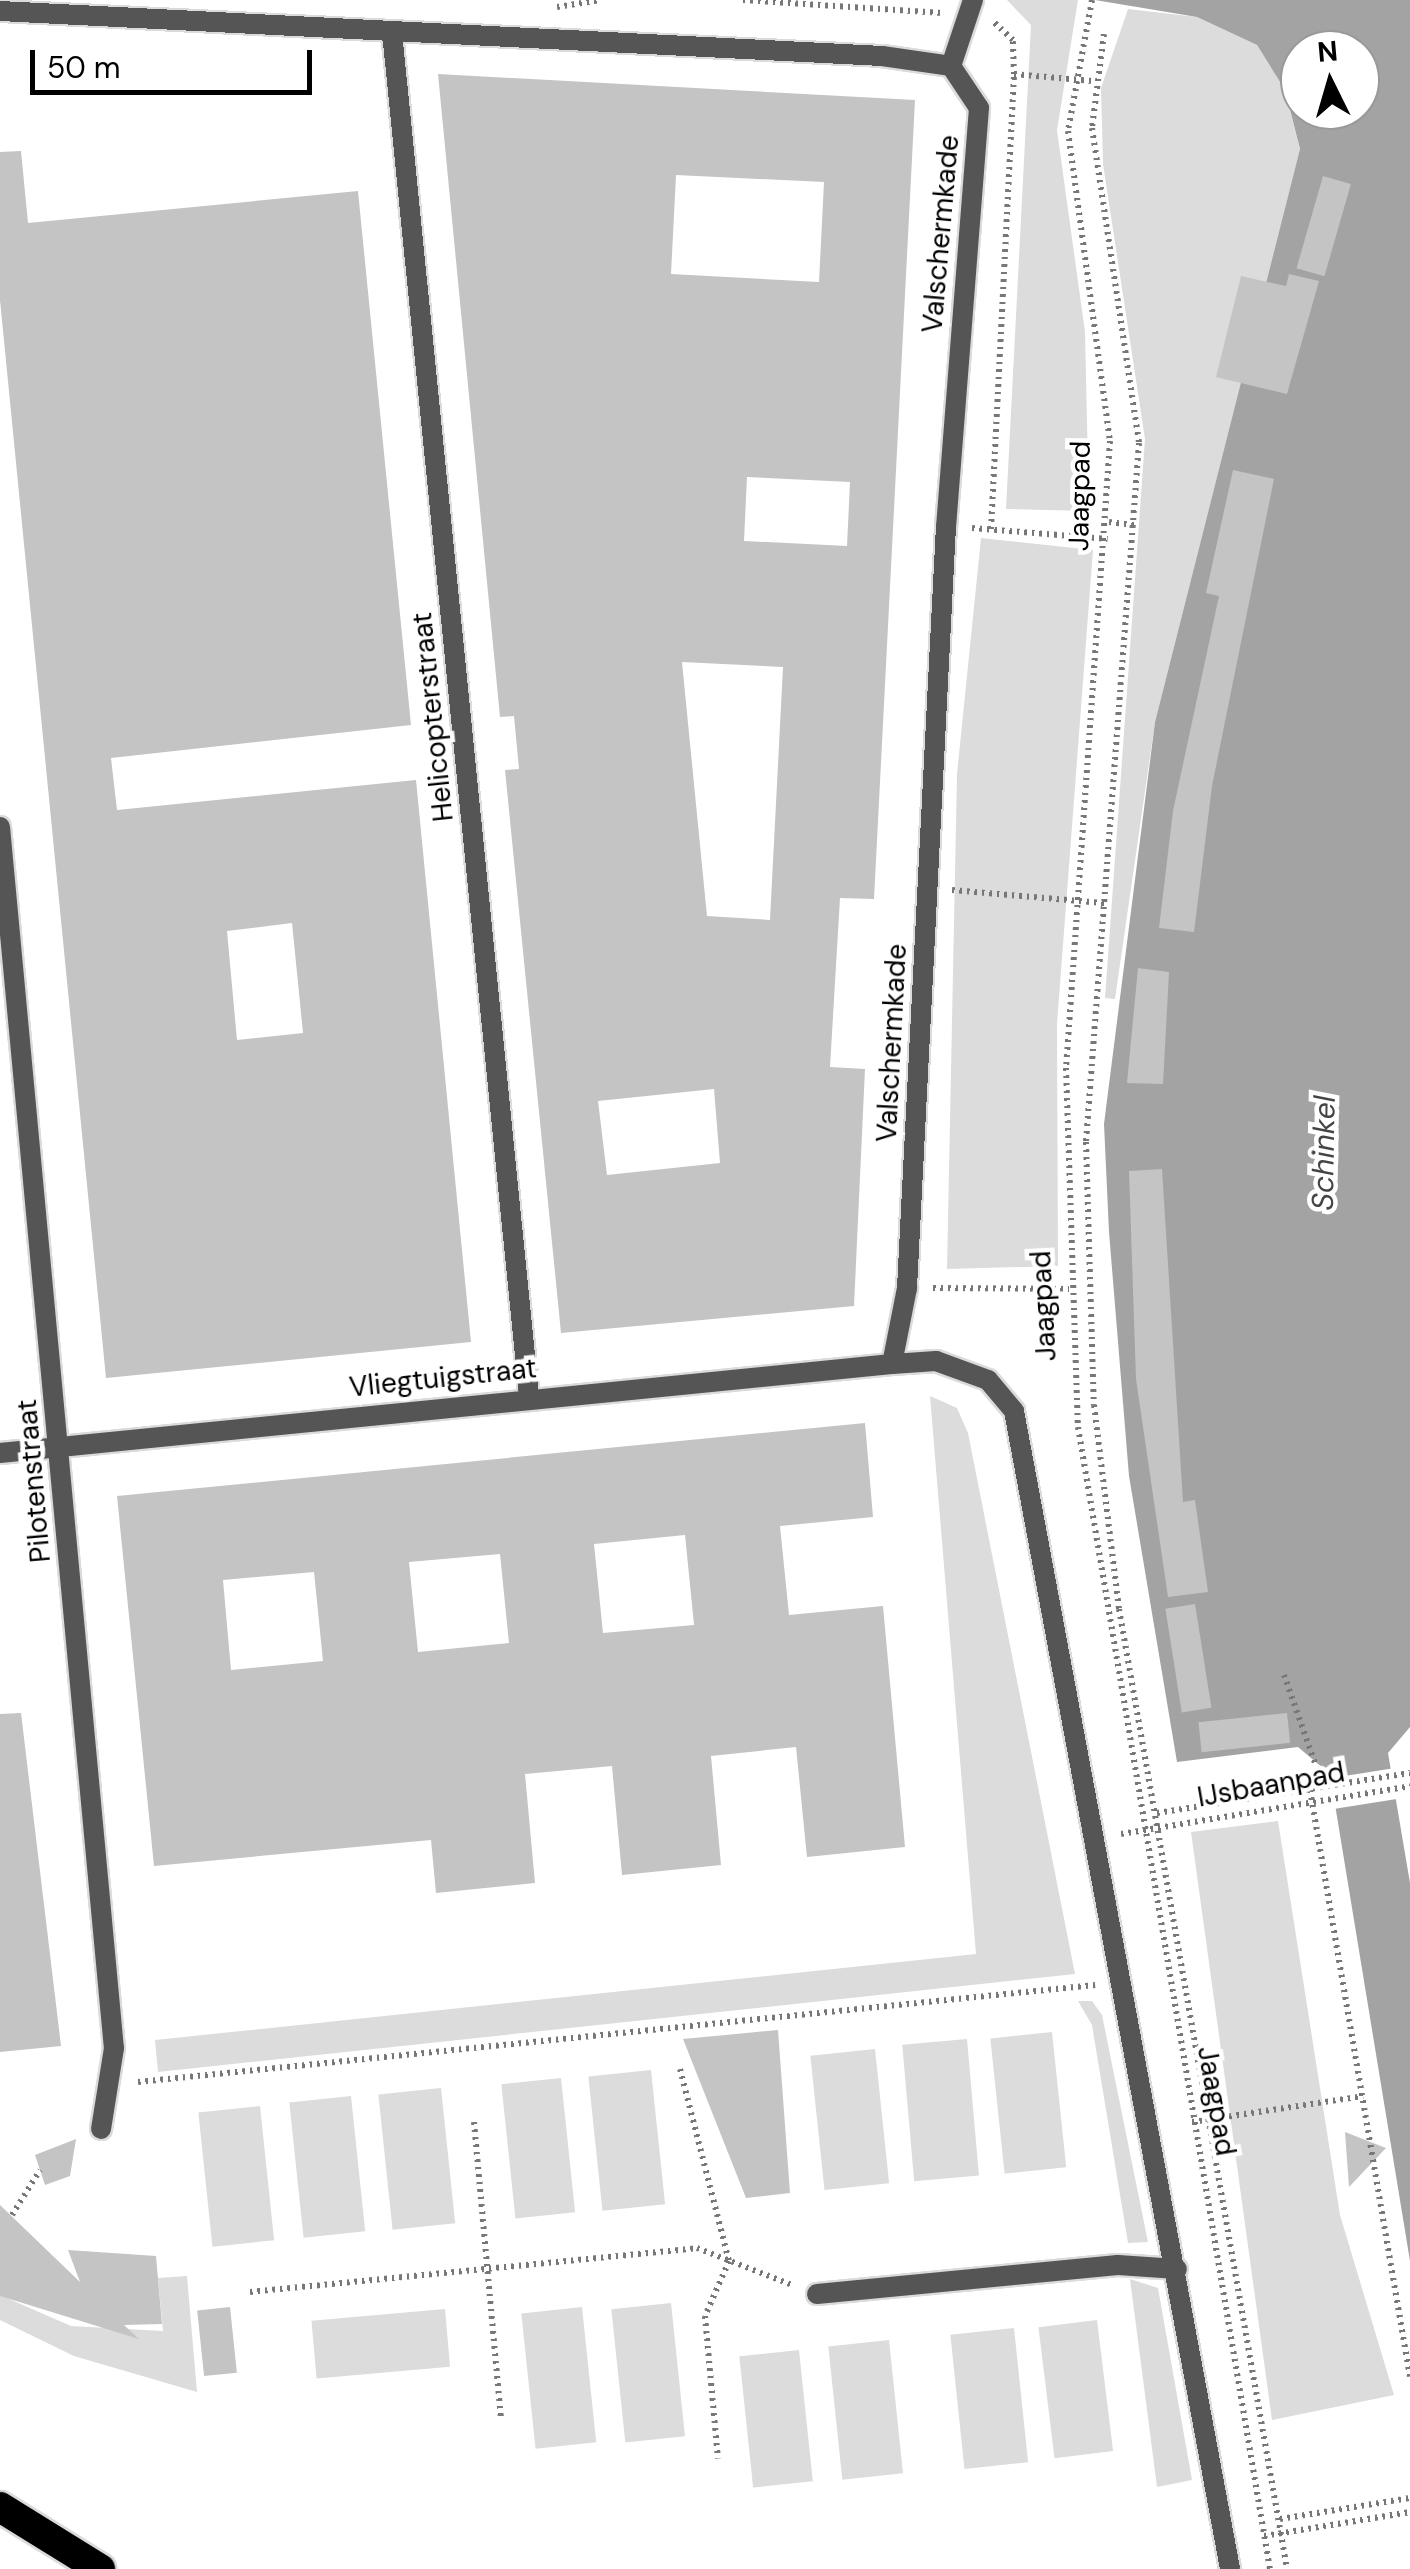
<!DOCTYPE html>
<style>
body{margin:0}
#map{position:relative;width:1410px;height:2569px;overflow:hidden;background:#fff;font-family:"DM Sans",sans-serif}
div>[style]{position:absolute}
.green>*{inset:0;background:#dcdcdc;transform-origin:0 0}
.water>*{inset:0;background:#a3a3a3}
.pier>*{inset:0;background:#fff;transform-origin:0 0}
.building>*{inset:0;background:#c4c4c4;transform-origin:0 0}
.path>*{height:6px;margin-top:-3px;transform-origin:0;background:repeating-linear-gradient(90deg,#777 0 2.5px,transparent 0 7.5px)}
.roads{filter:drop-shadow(2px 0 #dbdbdb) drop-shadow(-2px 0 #dbdbdb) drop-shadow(0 2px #dbdbdb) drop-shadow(0 -2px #dbdbdb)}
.lane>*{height:20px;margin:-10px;padding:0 10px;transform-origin:10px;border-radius:10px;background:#555}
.street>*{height:20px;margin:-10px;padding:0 10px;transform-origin:10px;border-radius:10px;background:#555}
.highway>*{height:30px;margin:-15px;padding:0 15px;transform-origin:15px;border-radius:15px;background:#000}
span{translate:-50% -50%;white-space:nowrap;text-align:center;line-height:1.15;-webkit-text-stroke:9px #fff;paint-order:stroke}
.street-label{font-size:28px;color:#000}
.water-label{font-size:30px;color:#444;font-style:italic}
.north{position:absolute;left:1280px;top:30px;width:100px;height:100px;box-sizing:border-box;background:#fff;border:2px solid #999;border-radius:50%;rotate:355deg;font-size:28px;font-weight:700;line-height:40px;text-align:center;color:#000}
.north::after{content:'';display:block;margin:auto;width:35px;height:45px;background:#000;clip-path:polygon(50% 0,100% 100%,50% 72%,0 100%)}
.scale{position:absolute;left:30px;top:50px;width:282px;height:45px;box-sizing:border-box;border:5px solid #000;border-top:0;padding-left:12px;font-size:30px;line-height:35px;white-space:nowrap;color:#000;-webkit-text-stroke:8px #fff;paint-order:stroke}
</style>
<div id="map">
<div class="green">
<div style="clip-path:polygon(1007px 0,1078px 0,1057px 130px,1085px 332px,1089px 511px,1006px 509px,1031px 25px)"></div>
<div style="clip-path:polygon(1128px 9px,1197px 17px,1257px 45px,1285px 90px,1300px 150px,1155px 722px,1115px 999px,1105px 998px,1145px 439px,1103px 164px,1101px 88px)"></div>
<div style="clip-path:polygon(981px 538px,1093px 550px,1057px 1024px,1058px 1266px,947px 1269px,957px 774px)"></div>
<div style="clip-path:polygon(930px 1396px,957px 1408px,968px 1433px,1075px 1974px,158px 2072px,155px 2040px,976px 1954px)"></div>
<div style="clip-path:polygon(1278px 1821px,1340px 2215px,1394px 2395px,1272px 2420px,1191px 1832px)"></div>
<div style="clip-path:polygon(1078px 2001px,1092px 2001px,1102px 2015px,1148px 2242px,1128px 2243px,1092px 2025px)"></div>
<div style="left:1052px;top:2032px;width:136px;height:62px;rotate:84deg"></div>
<div style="left:967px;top:2039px;width:137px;height:65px;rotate:85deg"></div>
<div style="left:875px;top:2049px;width:135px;height:65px;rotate:84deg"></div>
<div style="left:651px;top:2070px;width:135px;height:63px;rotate:84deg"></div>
<div style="left:561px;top:2078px;width:135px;height:60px;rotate:84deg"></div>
<div style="left:441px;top:2088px;width:136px;height:63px;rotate:84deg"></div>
<div style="left:351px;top:2096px;width:136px;height:62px;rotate:84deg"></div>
<div style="left:260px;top:2106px;width:135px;height:62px;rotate:84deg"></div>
<div style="clip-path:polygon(187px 2276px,197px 2392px,74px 2356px,0 2320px,0 2295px,71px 2326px,163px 2331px,158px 2278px)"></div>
<div style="clip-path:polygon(1130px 2279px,1158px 2288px,1192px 2480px,1157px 2487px)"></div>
<div style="left:671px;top:2303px;width:134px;height:60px;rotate:84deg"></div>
<div style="left:582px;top:2307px;width:136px;height:61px;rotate:84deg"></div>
<div style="left:445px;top:2309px;width:58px;height:134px;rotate:85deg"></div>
<div style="left:1097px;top:2320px;width:132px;height:59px;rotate:83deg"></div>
<div style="left:1014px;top:2328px;width:135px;height:64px;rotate:84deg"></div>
<div style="left:889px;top:2340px;width:134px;height:61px;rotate:84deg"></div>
<div style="left:799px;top:2350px;width:132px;height:60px;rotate:84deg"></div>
</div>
<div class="water">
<div style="clip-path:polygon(evenodd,1095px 0,1410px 0,1410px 1727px,1388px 1753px,1410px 1883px,1410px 2261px,1330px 1774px,1298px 1747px,1177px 1762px,1129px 1476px,1109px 1232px,1104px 1124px,1155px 722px,1300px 149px,1285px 90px,1257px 45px,1197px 17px,1095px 0,1300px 50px,1360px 50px,1360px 110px,1300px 110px,1300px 50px)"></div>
</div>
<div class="pier">
<div style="left:1395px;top:1768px;width:31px;height:67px;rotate:81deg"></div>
</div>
<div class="building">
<div style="clip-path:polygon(evenodd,438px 74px,915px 100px,874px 899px,840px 898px,830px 1067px,865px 1069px,854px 1306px,561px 1333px,505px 770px,519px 769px,514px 716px,500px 717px,438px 74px,676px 175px,824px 182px,819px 282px,671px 274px,676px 175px,438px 74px,747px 477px,850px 482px,847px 546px,744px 541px,747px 477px,438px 74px,682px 662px,783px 667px,770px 920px,707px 916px,682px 662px,438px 74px,714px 1089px,720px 1163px,607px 1175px,598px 1101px,714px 1089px)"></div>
<div style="clip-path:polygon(evenodd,21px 151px,28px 223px,358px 191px,411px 725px,111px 758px,117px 810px,416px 780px,471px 1342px,106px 1378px,0 300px,0 152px,21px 151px,292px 923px,303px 1033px,237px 1040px,227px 931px,292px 923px)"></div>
<div style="left:1323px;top:176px;width:29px;height:96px;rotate:16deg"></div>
<div style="clip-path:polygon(1289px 274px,1319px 281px,1287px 394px,1216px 377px,1241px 276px,1286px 286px)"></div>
<div style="clip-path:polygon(1233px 470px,1274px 479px,1212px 786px,1194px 932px,1159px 928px,1173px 811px,1219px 596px,1206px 593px)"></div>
<div style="clip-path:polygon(1138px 968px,1169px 972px,1163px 1084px,1127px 1083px)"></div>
<div style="clip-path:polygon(1162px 1169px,1183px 1502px,1195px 1500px,1208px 1592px,1168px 1597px,1136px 1379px,1129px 1171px)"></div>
<div style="clip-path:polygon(evenodd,865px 1423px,873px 1517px,780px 1526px,789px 1615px,883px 1606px,905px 1847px,807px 1857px,796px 1747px,711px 1756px,721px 1865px,622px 1875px,612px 1766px,525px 1774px,535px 1883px,436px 1893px,431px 1840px,154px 1866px,117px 1496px,865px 1423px,685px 1535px,694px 1625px,603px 1633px,594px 1544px,685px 1535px,865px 1423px,500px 1554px,509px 1643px,418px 1652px,409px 1562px,500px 1554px,865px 1423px,314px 1572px,323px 1661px,231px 1670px,223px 1580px,314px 1572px)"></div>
<div style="left:1195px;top:1604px;width:105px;height:30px;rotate:81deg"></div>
<div style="clip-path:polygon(21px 1713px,61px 2046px,0 2052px,0 1714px)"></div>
<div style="left:1287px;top:1713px;width:30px;height:89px;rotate:84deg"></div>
<div style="clip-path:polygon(778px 2030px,790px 2193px,746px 2198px,683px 2039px)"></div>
<div style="clip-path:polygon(1345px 2132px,1386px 2148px,1349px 2187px)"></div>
<div style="clip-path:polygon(76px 2139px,70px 2176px,45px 2185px,35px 2155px)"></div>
<div style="clip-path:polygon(0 2205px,80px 2282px,68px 2250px,156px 2256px,162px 2324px,124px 2325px,139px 2339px,0 2296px)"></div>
<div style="left:230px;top:2307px;width:66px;height:33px;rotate:84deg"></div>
</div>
<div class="path">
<div style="left:743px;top:0;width:200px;rotate:3.7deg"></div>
<div style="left:1092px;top:0;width:133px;rotate:100.4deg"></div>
<div style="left:1068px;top:131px;width:313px;rotate:82.3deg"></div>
<div style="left:1110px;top:441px;width:629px;rotate:94.01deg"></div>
<div style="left:1066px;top:1068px;width:359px;rotate:88.1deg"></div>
<div style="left:1078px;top:1427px;width:1158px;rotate:80.46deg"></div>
<div style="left:557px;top:7px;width:44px;rotate:-9.2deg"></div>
<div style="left:1104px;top:34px;width:95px;rotate:97.3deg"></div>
<div style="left:1092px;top:128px;width:318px;rotate:81.5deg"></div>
<div style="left:1139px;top:443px;width:701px;rotate:94.34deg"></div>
<div style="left:1086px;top:1142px;width:263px;rotate:88.3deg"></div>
<div style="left:1094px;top:1405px;width:206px;rotate:83deg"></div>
<div style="left:1119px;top:1609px;width:975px;rotate:80.07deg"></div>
<div style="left:1014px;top:74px;width:79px;rotate:5.1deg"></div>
<div style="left:1109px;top:522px;width:26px;rotate:7deg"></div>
<div style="left:972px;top:528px;width:136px;rotate:4.6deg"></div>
<div style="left:991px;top:529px;width:456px;rotate:-87.1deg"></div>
<div style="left:1014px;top:74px;width:34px;rotate:-92deg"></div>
<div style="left:1013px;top:40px;width:26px;rotate:-137deg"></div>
<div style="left:952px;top:890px;width:154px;rotate:4.9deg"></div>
<div style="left:933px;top:1288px;width:136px;rotate:0.4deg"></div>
<div style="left:1284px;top:1675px;width:111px;rotate:70.6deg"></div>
<div style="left:1310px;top:1790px;width:595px;rotate:80.33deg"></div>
<div style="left:1157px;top:1813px;width:256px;rotate:-9deg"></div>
<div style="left:1121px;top:1834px;width:293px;rotate:-9.4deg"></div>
<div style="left:680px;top:2069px;width:198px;rotate:75.7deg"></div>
<div style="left:729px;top:2261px;width:60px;rotate:113.6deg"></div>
<div style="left:705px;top:2316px;width:143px;rotate:84.8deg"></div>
<div style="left:138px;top:2082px;width:962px;rotate:-5.79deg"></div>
<div style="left:474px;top:2122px;width:299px;rotate:84.8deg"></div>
<div style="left:1192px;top:2122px;width:173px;rotate:-8.6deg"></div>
<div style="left:12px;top:2215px;width:53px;rotate:-58.1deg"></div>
<div style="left:250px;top:2292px;width:449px;rotate:-5.6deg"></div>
<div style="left:697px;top:2248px;width:102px;rotate:21.3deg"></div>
<div style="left:1280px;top:2519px;width:132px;rotate:-9.2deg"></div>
<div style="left:1264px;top:2536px;width:148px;rotate:-9.3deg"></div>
</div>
<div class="roads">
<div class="lane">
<div style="left:817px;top:2294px;width:302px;rotate:-5.5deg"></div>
<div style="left:1118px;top:2265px;width:59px;rotate:3.9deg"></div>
</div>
<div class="street">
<div style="left:0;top:11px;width:883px;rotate:2.92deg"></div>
<div style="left:882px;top:56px;width:70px;rotate:8.2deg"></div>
<div style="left:951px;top:66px;width:50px;rotate:56.3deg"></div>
<div style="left:979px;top:108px;width:419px;rotate:94.5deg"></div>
<div style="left:946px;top:526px;width:763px;rotate:92.93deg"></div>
<div style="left:907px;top:1288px;width:77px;rotate:101.2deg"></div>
<div style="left:392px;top:32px;width:1371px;rotate:84.26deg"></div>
<div style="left:951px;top:66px;width:70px;rotate:-71.6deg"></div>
<div style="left:0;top:827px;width:1226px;rotate:84.67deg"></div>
<div style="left:114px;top:2048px;width:82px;rotate:99.1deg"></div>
<div style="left:0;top:1453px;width:896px;rotate:-5.7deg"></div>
<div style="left:892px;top:1364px;width:44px;rotate:-3.9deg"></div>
<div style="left:936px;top:1361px;width:55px;rotate:20.1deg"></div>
<div style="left:988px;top:1380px;width:40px;rotate:50deg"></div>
<div style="left:1014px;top:1411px;width:1178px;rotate:79.43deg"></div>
</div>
<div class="highway">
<div style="left:0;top:2507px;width:118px;rotate:31.8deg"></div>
</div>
</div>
<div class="street-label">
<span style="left:941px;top:234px;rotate:-85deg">Valschermkade</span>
<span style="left:1080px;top:496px;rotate:-89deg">Jaagpad</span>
<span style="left:433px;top:717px;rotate:-96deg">Helicopterstraat</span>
<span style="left:892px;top:1043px;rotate:-87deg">Valschermkade</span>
<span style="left:1044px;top:1306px;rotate:-93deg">Jaagpad</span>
<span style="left:443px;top:1378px;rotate:-6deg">Vliegtuigstraat</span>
<span style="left:34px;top:1481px;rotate:-95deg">Pilotenstraat</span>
<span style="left:1271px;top:1785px;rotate:-10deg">IJsbaanpad</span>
<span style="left:1216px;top:2101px;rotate:80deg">Jaagpad</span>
</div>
<div class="water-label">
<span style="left:1324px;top:1153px;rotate:-89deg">Schinkel</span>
</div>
<div class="north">N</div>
<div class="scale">50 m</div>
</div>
